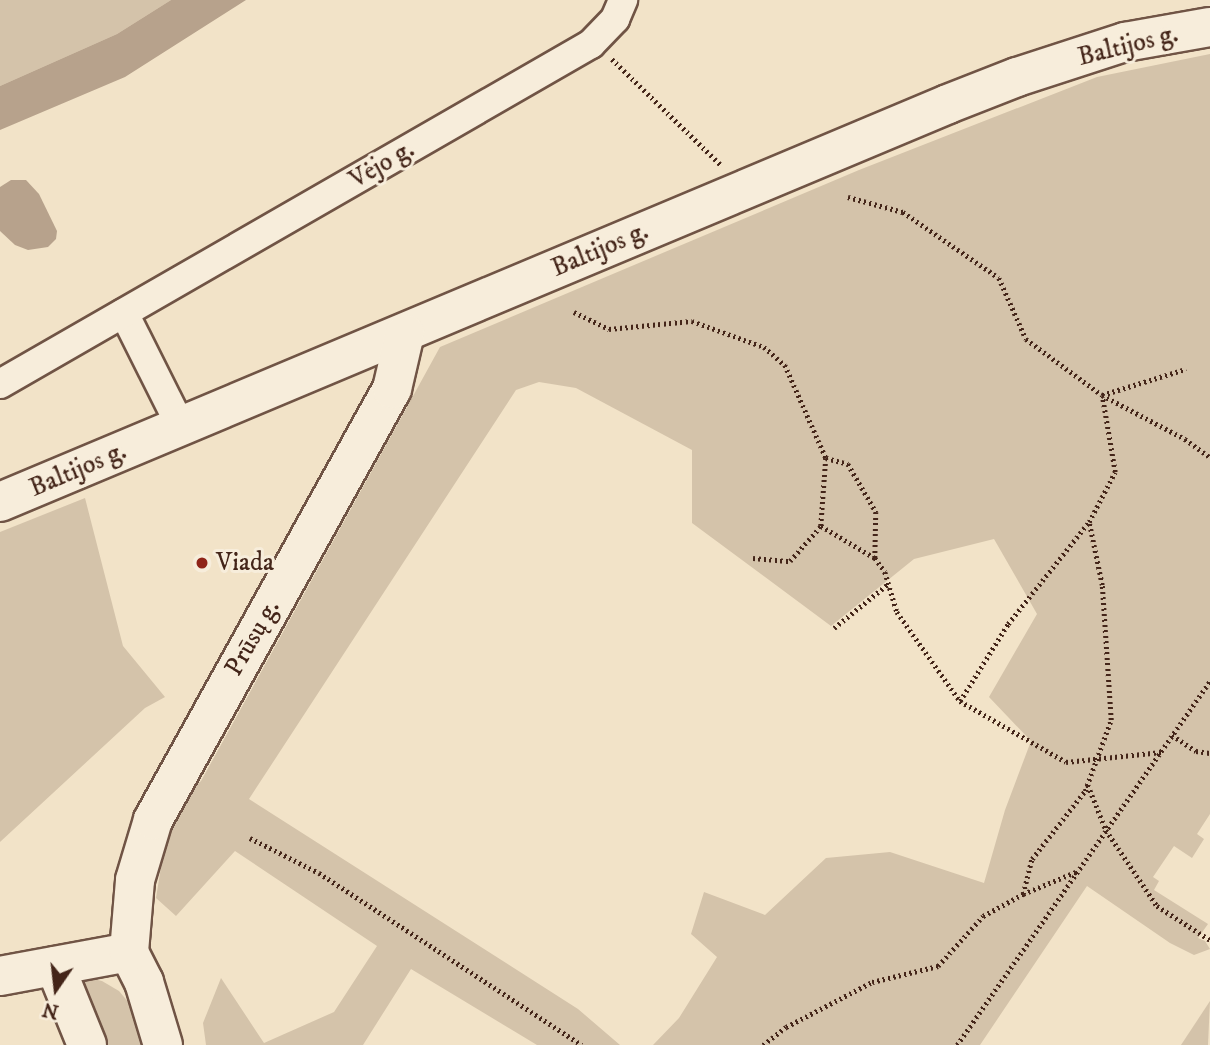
<!DOCTYPE html>
<meta charset="utf-8">
<style>
body{margin:0}
#map{position:relative;width:1210px;height:1045px;overflow:hidden;background:#f2e3c8;font-family:"IM FELL DW Pica",serif}
div>[style]{position:absolute}
.green>*{inset:0;background:#d4c3aa}
.water>*{inset:0;background:#b7a28c}
.path>*{height:4.5px;margin-top:-2.25px;transform-origin:0;background:repeating-linear-gradient(90deg,#442519 0 2px,transparent 0 5.5px)}
.roads{filter:drop-shadow(2px 0 #705445) drop-shadow(-2px 0 #705445) drop-shadow(0 2px #705445) drop-shadow(0 -2px #705445)}
.street>*{height:28px;margin:-14px;padding:0 14px;transform-origin:14px;border-radius:14px;background:#f7eddb}
.secondary>*{height:38px;margin:-19px;padding:0 19px;transform-origin:19px;border-radius:19px;background:#f7eddb}
.dots>*{width:19px;height:19px;translate:-50% -50%;box-sizing:border-box;border:4px solid #f7eddb;border-radius:50%}
span{translate:-50% -50%;white-space:nowrap;text-align:center;line-height:1.15;-webkit-text-stroke:6px #f7eddb;paint-order:stroke}
.street-label{font-size:26px;color:#442519}
.poi-label{font-size:26px;color:#442519}
.left{translate:0 -50%;text-align:left}
.north{position:absolute;left:21px;top:954px;width:70px;height:70px;-webkit-text-stroke:5px #f7eddb;paint-order:stroke;rotate:194deg;font-size:19px;font-weight:700;line-height:28px;text-align:center;color:#442519}
.north::after{content:'';display:block;margin:auto;width:24px;height:32px;background:#442519;clip-path:polygon(50% 0,100% 100%,50% 72%,0 100%)}
</style>
<div id="map">
<div class="green">
<div style="clip-path:polygon(0 0,171px 0,117px 34px,0 86px)"></div>
<div style="clip-path:polygon(1210px 54px,1210px 814px,1197px 834px,1204px 839px,1192px 858px,1174px 846px,1153px 877px,1159px 881px,1154px 890px,1208px 924px,1198px 938px,1205px 941px,1210px 949px,1194px 955px,1170px 943px,1087px 886px,980px 1045px,653px 1045px,679px 1018px,717px 957px,691px 934px,704px 892px,765px 915px,826px 858px,890px 852px,984px 883px,1005px 810px,1031px 741px,989px 697px,1037px 614px,994px 539px,914px 559px,831px 626px,692px 523px,692px 450px,576px 388px,539px 382px,516px 390px,249px 799px,578px 1009px,620px 1045px,537px 1045px,411px 969px,363px 1045px,206px 1045px,203px 1023px,221px 978px,264px 1043px,334px 1012px,377px 946px,235px 851px,176px 916px,156px 898px,164px 848px,188px 793px,201px 781px,440px 347px,859px 170px,1097px 77px)"></div>
<div style="clip-path:polygon(85px 498px,123px 646px,165px 697px,145px 708px,0 842px,0 532px)"></div>
<div style="clip-path:polygon(85px 977px,102px 981px,119px 991px,129px 1003px,144px 1045px,96px 1045px,74px 982px)"></div>
<div style="clip-path:polygon(1210px 1001px,1208px 1045px,1181px 1045px)"></div>
</div>
<div class="water">
<div style="clip-path:polygon(171px 0,246px 0,125px 77px,0 130px,0 86px,117px 34px)"></div>
<div style="clip-path:polygon(11px 180px,26px 180px,39px 194px,57px 231px,56px 239px,48px 247px,28px 250px,15px 245px,0 231px,0 187px)"></div>
</div>
<div class="path">
<div style="left:612px;top:59px;width:152px;rotate:44.2deg"></div>
<div style="left:848px;top:197px;width:57px;rotate:15.3deg"></div>
<div style="left:903px;top:212px;width:116px;rotate:34.5deg"></div>
<div style="left:999px;top:278px;width:67px;rotate:66.1deg"></div>
<div style="left:1026px;top:339px;width:94px;rotate:36.4deg"></div>
<div style="left:1102px;top:395px;width:94px;rotate:27.9deg"></div>
<div style="left:1185px;top:439px;width:31px;rotate:36deg"></div>
<div style="left:574px;top:312px;width:39px;rotate:26deg"></div>
<div style="left:609px;top:329px;width:83px;rotate:-5.5deg"></div>
<div style="left:692px;top:321px;width:77px;rotate:19.9deg"></div>
<div style="left:764px;top:347px;width:28px;rotate:41deg"></div>
<div style="left:785px;top:365px;width:102px;rotate:66.2deg"></div>
<div style="left:826px;top:458px;width:23px;rotate:15deg"></div>
<div style="left:848px;top:464px;width:56px;rotate:59.7deg"></div>
<div style="left:876px;top:512px;width:46px;rotate:91.2deg"></div>
<div style="left:875px;top:558px;width:17px;rotate:54deg"></div>
<div style="left:885px;top:572px;width:42px;rotate:73.3deg"></div>
<div style="left:897px;top:612px;width:109px;rotate:54.7deg"></div>
<div style="left:960px;top:701px;width:122px;rotate:29.9deg"></div>
<div style="left:1066px;top:762px;width:96px;rotate:-6deg"></div>
<div style="left:826px;top:458px;width:68px;rotate:94.2deg"></div>
<div style="left:821px;top:526px;width:63px;rotate:30.7deg"></div>
<div style="left:753px;top:558px;width:37px;rotate:5deg"></div>
<div style="left:790px;top:561px;width:47px;rotate:-48.5deg"></div>
<div style="left:834px;top:628px;width:70px;rotate:-39.2deg"></div>
<div style="left:960px;top:701px;width:91px;rotate:-58.1deg"></div>
<div style="left:1008px;top:624px;width:129px;rotate:-51.6deg"></div>
<div style="left:1172px;top:735px;width:29px;rotate:34deg"></div>
<div style="left:1196px;top:751px;width:14px;rotate:8deg"></div>
<div style="left:1088px;top:785px;width:48px;rotate:68.2deg"></div>
<div style="left:1106px;top:830px;width:92px;rotate:56.1deg"></div>
<div style="left:1157px;top:906px;width:63px;rotate:32.7deg"></div>
<div style="left:250px;top:838px;width:77px;rotate:26.9deg"></div>
<div style="left:319px;top:873px;width:314px;rotate:33.2deg"></div>
<div style="left:1023px;top:894px;width:36px;rotate:-76deg"></div>
<div style="left:1032px;top:859px;width:86px;rotate:-52.1deg"></div>
<div style="left:1085px;top:791px;width:76px;rotate:-69.9deg"></div>
<div style="left:1111px;top:720px;width:135px;rotate:-93.8deg"></div>
<div style="left:1102px;top:585px;width:64px;rotate:-101.7deg"></div>
<div style="left:1089px;top:522px;width:56px;rotate:-62.5deg"></div>
<div style="left:1115px;top:472px;width:78px;rotate:-99.6deg"></div>
<div style="left:1102px;top:395px;width:88px;rotate:-17.2deg"></div>
<div style="left:763px;top:1045px;width:29px;rotate:-38deg"></div>
<div style="left:786px;top:1027px;width:97px;rotate:-27.6deg"></div>
<div style="left:872px;top:982px;width:68px;rotate:-13.6deg"></div>
<div style="left:938px;top:966px;width:67px;rotate:-48deg"></div>
<div style="left:983px;top:916px;width:46px;rotate:-28.8deg"></div>
<div style="left:1023px;top:894px;width:60px;rotate:-22.7deg"></div>
<div style="left:957px;top:1045px;width:443px;rotate:-55.2deg"></div>
</div>
<div class="roads">
<div class="street">
<div style="left:124px;top:313px;width:127px;rotate:63.4deg"></div>
<div style="left:0;top:384px;width:682px;rotate:-29.91deg"></div>
<div style="left:591px;top:44px;width:35px;rotate:-46deg"></div>
<div style="left:615px;top:19px;width:21px;rotate:-67deg"></div>
</div>
<div class="secondary">
<div style="left:0;top:502px;width:1028px;rotate:-22.77deg"></div>
<div style="left:948px;top:104px;width:74px;rotate:-21.4deg"></div>
<div style="left:1017px;top:77px;width:114px;rotate:-18deg"></div>
<div style="left:1125px;top:42px;width:86px;rotate:-10deg"></div>
<div style="left:55px;top:966px;width:85px;rotate:67.9deg"></div>
<div style="left:0;top:976px;width:131px;rotate:-10.5deg"></div>
<div style="left:163px;top:1045px;width:66px;rotate:-106.8deg"></div>
<div style="left:144px;top:982px;width:34px;rotate:-117deg"></div>
<div style="left:129px;top:952px;width:72px;rotate:-85.2deg"></div>
<div style="left:135px;top:880px;width:63px;rotate:-73.3deg"></div>
<div style="left:153px;top:820px;width:493px;rotate:-61deg"></div>
<div style="left:392px;top:389px;width:57px;rotate:-76.9deg"></div>
</div>
</div>
<div class="dots">
<div style="left:202px;top:563px;background:#8f2418"></div>
</div>
<div class="street-label">
<span style="left:1128px;top:46px;rotate:-14deg">Baltijos g.</span>
<span style="left:382px;top:165px;rotate:-30deg">Vėjo g.</span>
<span style="left:600px;top:250px;rotate:-23deg">Baltijos g.</span>
<span style="left:78px;top:470px;rotate:-23deg">Baltijos g.</span>
<span style="left:253px;top:638px;rotate:-60deg">Prūsų g.</span>
</div>
<div class="poi-label">
<span class="left" style="left:216px;top:563px">Viada</span>
</div>
<div class="north">N</div>
</div>
